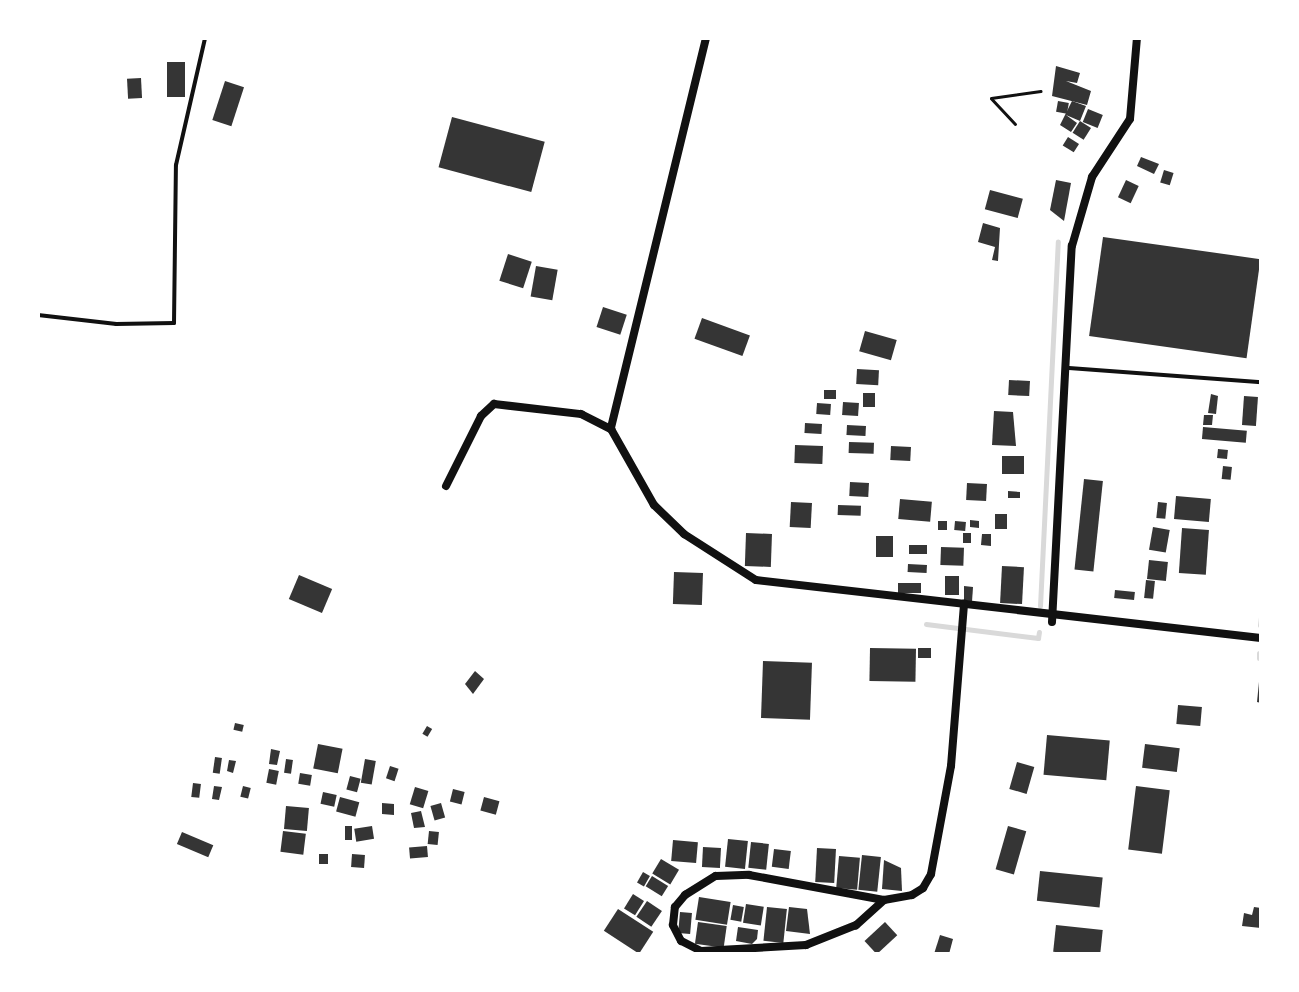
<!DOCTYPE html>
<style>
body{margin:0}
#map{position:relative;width:1299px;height:992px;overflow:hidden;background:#fff;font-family:"DejaVu Sans",sans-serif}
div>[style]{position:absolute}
.stream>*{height:5px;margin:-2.5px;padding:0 2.5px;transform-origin:2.5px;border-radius:2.5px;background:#d9d9d9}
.building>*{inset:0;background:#353535;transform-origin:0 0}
.path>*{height:3px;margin:-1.5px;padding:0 1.5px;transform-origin:1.5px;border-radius:1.5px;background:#111}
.service>*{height:4px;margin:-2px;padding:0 2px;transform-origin:2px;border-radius:2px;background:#111}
.minor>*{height:8px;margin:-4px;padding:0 4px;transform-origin:4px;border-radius:4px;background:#111}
span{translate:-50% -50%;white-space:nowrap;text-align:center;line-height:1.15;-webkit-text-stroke:8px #fff;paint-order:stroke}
.frame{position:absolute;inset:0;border:40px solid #fff;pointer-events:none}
</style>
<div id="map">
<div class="stream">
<div style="left:1040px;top:606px;width:365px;rotate:-87.2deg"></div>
<div style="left:926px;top:624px;width:113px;rotate:7.1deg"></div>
<div style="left:1038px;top:638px;width:6px;rotate:-81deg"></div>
<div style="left:1260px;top:625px;width:8px;rotate:-83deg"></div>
<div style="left:1259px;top:658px;width:5px;rotate:-90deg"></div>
<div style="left:884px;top:954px;width:10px"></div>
</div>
<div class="building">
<div style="left:185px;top:62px;width:35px;height:18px;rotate:90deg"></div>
<div style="clip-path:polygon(1056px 66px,1080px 73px,1077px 83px,1066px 81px,1091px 91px,1087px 105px,1052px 96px)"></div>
<div style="left:141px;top:78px;width:20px;height:14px;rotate:87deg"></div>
<div style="left:225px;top:81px;width:20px;height:41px;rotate:18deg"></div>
<div style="left:1058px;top:101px;width:11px;height:11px;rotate:10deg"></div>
<div style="clip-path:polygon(1072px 101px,1086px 106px,1080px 121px,1066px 115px,1077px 123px,1071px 132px,1060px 125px)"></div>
<div style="left:1088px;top:109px;width:16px;height:14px;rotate:22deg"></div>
<div style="left:452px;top:117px;width:96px;height:52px;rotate:15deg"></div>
<div style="left:1080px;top:121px;width:13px;height:14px;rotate:32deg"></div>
<div style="left:1068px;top:137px;width:13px;height:10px;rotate:32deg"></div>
<div style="clip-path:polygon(1141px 157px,1159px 164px,1154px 174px,1137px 166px)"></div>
<div style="left:1164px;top:170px;width:10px;height:13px;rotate:17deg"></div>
<div style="clip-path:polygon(1056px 180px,1071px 183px,1064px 221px,1050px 210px)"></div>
<div style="left:1126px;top:180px;width:14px;height:19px;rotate:25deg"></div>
<div style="left:990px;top:190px;width:34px;height:20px;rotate:15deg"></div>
<div style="clip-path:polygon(983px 223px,1000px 228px,998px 261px,992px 260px,995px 247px,978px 242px)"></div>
<div style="left:1103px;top:237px;width:159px;height:100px;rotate:8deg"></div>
<div style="left:508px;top:254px;width:25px;height:28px;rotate:18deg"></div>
<div style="left:536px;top:266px;width:22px;height:31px;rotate:10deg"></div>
<div style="left:603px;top:307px;width:25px;height:21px;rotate:18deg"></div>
<div style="left:702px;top:318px;width:51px;height:22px;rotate:20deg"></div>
<div style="left:865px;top:331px;width:33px;height:21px;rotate:16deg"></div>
<div style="left:857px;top:369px;width:22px;height:15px;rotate:3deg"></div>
<div style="left:1009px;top:380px;width:21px;height:15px;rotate:3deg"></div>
<div style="left:824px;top:390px;width:12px;height:9px"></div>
<div style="left:863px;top:393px;width:12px;height:14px"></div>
<div style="clip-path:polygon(1211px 394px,1218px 396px,1216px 414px,1208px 413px)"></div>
<div style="left:1244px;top:396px;width:14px;height:29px;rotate:4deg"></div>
<div style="left:843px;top:402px;width:16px;height:13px;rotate:4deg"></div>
<div style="left:817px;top:403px;width:14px;height:11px;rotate:4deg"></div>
<div style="clip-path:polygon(994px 411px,1013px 412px,1016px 446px,992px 445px)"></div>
<div style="clip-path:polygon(1204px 415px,1213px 415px,1212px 425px,1203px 425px)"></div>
<div style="left:805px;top:423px;width:17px;height:10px;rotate:3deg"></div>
<div style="left:847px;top:425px;width:19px;height:10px;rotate:3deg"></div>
<div style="left:1203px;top:427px;width:44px;height:12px;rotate:5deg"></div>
<div style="left:849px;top:442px;width:25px;height:11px;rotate:2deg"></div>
<div style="left:795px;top:445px;width:28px;height:18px;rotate:2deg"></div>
<div style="left:891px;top:446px;width:20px;height:14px;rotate:3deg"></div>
<div style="left:1218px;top:449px;width:10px;height:9px;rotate:6deg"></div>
<div style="left:1002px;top:456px;width:22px;height:18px"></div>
<div style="left:1223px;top:466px;width:9px;height:13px;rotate:6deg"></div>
<div style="left:1084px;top:479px;width:19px;height:91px;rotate:6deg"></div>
<div style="left:850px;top:482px;width:19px;height:14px;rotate:3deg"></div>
<div style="left:967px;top:483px;width:20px;height:17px;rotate:3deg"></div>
<div style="clip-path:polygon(1008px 491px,1020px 492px,1020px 498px,1008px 498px)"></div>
<div style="left:1176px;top:496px;width:35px;height:23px;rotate:5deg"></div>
<div style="left:900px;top:499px;width:32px;height:20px;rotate:5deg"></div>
<div style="left:791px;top:502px;width:21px;height:25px;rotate:3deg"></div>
<div style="left:1158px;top:502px;width:9px;height:16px;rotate:6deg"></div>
<div style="left:838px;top:505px;width:23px;height:10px;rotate:2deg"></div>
<div style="left:995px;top:514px;width:12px;height:15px"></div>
<div style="clip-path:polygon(970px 520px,979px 521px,979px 528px,970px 527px)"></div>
<div style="left:938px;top:521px;width:9px;height:9px"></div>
<div style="left:955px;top:521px;width:11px;height:9px;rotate:5deg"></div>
<div style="left:1153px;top:527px;width:17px;height:23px;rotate:10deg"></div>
<div style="left:1182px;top:528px;width:27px;height:45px;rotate:4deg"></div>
<div style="left:746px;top:533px;width:26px;height:33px;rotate:2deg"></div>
<div style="left:963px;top:533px;width:8px;height:10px"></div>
<div style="clip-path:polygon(982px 534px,991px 534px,991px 546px,981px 545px)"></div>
<div style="left:876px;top:536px;width:17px;height:21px"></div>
<div style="left:909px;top:545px;width:18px;height:9px"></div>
<div style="left:941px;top:547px;width:23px;height:18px;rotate:2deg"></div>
<div style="left:1149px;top:560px;width:19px;height:19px;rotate:6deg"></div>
<div style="left:908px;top:564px;width:19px;height:8px;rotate:3deg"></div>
<div style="left:1002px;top:566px;width:22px;height:37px;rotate:3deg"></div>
<div style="left:674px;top:572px;width:29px;height:32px;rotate:2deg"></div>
<div style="left:299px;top:575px;width:36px;height:26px;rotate:23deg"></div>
<div style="left:945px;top:576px;width:14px;height:19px"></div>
<div style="left:1146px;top:580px;width:9px;height:18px;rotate:6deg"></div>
<div style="left:898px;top:583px;width:23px;height:10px"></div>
<div style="clip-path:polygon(964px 586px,973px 587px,972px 602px,964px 601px)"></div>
<div style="left:1115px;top:590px;width:20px;height:8px;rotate:6deg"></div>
<div style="left:870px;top:648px;width:46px;height:33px;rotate:1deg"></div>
<div style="left:918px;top:648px;width:13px;height:10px"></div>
<div style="left:763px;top:661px;width:49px;height:57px;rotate:2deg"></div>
<div style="clip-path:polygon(475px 671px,484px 679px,473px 694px,465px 684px)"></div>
<div style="clip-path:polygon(1259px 682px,1261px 683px,1261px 703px,1257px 702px)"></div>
<div style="left:1178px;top:705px;width:24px;height:19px;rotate:5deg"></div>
<div style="left:235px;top:723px;width:9px;height:7px;rotate:13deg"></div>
<div style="left:427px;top:726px;width:6px;height:9px;rotate:31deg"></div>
<div style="left:1047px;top:735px;width:63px;height:40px;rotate:5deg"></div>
<div style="left:318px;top:744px;width:25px;height:25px;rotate:11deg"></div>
<div style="left:1145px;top:744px;width:35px;height:24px;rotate:7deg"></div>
<div style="clip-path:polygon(271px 749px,280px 751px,277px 765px,269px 764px)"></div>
<div style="left:215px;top:757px;width:7px;height:16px;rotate:8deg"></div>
<div style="left:286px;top:759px;width:7px;height:14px;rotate:8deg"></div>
<div style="left:365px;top:759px;width:11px;height:24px;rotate:10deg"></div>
<div style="clip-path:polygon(229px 760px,236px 761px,233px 773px,227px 771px)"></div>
<div style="left:1017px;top:762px;width:18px;height:28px;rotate:16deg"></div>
<div style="left:390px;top:766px;width:9px;height:13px;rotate:18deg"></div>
<div style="left:269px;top:769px;width:10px;height:14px;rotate:11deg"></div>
<div style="left:300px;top:773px;width:12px;height:11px;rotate:9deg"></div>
<div style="left:350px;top:776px;width:11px;height:14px;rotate:15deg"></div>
<div style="left:193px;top:783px;width:8px;height:14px;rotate:7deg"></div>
<div style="clip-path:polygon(214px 786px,222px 787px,219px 800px,212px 799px)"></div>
<div style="left:243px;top:786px;width:8px;height:11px;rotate:14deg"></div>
<div style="left:1136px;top:786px;width:34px;height:64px;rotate:7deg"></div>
<div style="left:415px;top:787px;width:14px;height:18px;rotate:17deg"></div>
<div style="left:453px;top:789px;width:12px;height:13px;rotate:14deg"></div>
<div style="left:323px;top:792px;width:14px;height:12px;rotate:12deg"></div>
<div style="left:340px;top:797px;width:20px;height:15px;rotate:15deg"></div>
<div style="left:484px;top:797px;width:16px;height:14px;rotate:15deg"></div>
<div style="clip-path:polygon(382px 803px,394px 804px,394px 815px,382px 814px)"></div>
<div style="left:441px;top:803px;width:15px;height:11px;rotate:74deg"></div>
<div style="left:286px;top:806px;width:23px;height:23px;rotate:5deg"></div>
<div style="clip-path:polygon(421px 811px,425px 827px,414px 828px,411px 813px)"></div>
<div style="left:345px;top:826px;width:7px;height:14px"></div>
<div style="left:372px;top:826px;width:13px;height:18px;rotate:81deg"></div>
<div style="left:1008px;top:826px;width:19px;height:45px;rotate:16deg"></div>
<div style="left:283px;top:831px;width:23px;height:21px;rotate:7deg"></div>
<div style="left:429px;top:831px;width:10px;height:13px;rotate:6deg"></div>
<div style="left:182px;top:832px;width:34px;height:13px;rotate:23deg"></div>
<div style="left:728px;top:839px;width:20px;height:28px;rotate:6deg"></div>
<div style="left:673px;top:840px;width:25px;height:21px;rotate:5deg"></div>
<div style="left:751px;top:842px;width:18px;height:26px;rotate:6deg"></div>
<div style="left:427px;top:846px;width:11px;height:18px;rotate:85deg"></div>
<div style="left:703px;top:847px;width:18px;height:20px;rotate:3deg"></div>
<div style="left:817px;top:848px;width:19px;height:34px;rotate:3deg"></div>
<div style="left:774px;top:849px;width:17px;height:18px;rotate:7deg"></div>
<div style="left:319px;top:854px;width:9px;height:10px"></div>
<div style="left:352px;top:854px;width:13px;height:13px;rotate:4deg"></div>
<div style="left:862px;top:855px;width:19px;height:35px;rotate:6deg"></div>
<div style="left:839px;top:856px;width:21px;height:32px;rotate:5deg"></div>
<div style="left:661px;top:859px;width:21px;height:17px;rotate:31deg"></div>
<div style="clip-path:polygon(884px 860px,901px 868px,902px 891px,882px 889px)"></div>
<div style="left:1040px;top:871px;width:63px;height:30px;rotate:6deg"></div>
<div style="left:643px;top:872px;width:8px;height:12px;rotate:30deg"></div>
<div style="left:652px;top:876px;width:19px;height:12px;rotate:32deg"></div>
<div style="left:633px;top:894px;width:13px;height:17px;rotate:32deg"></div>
<div style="left:699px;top:897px;width:32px;height:23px;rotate:9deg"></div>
<div style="left:647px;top:901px;width:18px;height:19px;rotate:34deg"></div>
<div style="left:746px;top:904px;width:18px;height:19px;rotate:9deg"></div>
<div style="left:733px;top:905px;width:11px;height:15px;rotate:10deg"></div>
<div style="left:767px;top:907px;width:20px;height:34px;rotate:6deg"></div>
<div style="clip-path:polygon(789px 907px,807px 909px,810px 934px,786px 931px)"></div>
<div style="clip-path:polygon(1254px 907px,1261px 908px,1261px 928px,1242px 926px,1244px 913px,1252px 915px)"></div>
<div style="left:618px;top:909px;width:42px;height:26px;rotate:33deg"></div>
<div style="left:680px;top:912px;width:12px;height:21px;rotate:5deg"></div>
<div style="left:698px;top:922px;width:29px;height:22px;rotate:8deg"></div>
<div style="left:885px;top:922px;width:18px;height:28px;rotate:47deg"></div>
<div style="left:1056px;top:925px;width:47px;height:27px;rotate:6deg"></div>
<div style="clip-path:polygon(738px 927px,758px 930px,757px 939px,752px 944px,736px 941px)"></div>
<div style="clip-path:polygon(940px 935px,953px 939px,949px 954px,934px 954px)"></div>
</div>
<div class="path">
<div style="left:1015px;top:124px;width:35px;rotate:-133deg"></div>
<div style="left:991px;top:98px;width:50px;rotate:-8deg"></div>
</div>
<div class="service">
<div style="left:38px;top:315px;width:79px;rotate:6.6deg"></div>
<div style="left:116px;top:324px;width:58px;rotate:-1deg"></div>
<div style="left:174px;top:323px;width:158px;rotate:-89.3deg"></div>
<div style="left:176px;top:165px;width:130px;rotate:-77.1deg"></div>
<div style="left:1069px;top:368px;width:193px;rotate:4.2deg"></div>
</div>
<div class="minor">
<div style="left:706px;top:38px;width:402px;rotate:103.7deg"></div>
<div style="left:611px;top:429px;width:87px;rotate:60.5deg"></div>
<div style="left:654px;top:505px;width:42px;rotate:44deg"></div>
<div style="left:684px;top:534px;width:85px;rotate:32.6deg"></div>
<div style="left:756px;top:580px;width:508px;rotate:6.55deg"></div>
<div style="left:446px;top:486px;width:78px;rotate:-63.4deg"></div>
<div style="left:481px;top:416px;width:18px;rotate:-43deg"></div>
<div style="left:494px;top:404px;width:88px;rotate:6.6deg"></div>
<div style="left:581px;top:414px;width:34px;rotate:27deg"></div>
<div style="left:1052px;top:622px;width:377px;rotate:-87deg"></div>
<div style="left:1072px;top:246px;width:72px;rotate:-73.8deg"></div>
<div style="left:1092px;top:177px;width:69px;rotate:-56.8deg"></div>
<div style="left:1130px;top:119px;width:81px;rotate:-85.1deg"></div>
<div style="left:884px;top:900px;width:38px;rotate:138deg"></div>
<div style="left:856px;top:925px;width:54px;rotate:158.2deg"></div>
<div style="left:806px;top:945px;width:105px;rotate:176.7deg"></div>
<div style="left:701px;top:951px;width:22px;rotate:-153deg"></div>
<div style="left:681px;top:941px;width:18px;rotate:-117deg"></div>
<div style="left:673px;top:925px;width:18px;rotate:-84deg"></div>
<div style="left:675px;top:907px;width:16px;rotate:-50deg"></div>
<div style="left:685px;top:895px;width:36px;rotate:-32deg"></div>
<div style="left:716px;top:876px;width:33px;rotate:-2deg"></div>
<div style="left:749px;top:875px;width:137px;rotate:10.5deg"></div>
<div style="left:884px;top:900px;width:28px;rotate:-10deg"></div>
<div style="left:912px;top:895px;width:13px;rotate:-32deg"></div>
<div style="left:923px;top:888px;width:16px;rotate:-60deg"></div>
<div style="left:931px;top:874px;width:110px;rotate:-79.5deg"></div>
<div style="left:951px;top:766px;width:163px;rotate:-85.4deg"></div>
</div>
<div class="frame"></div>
</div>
